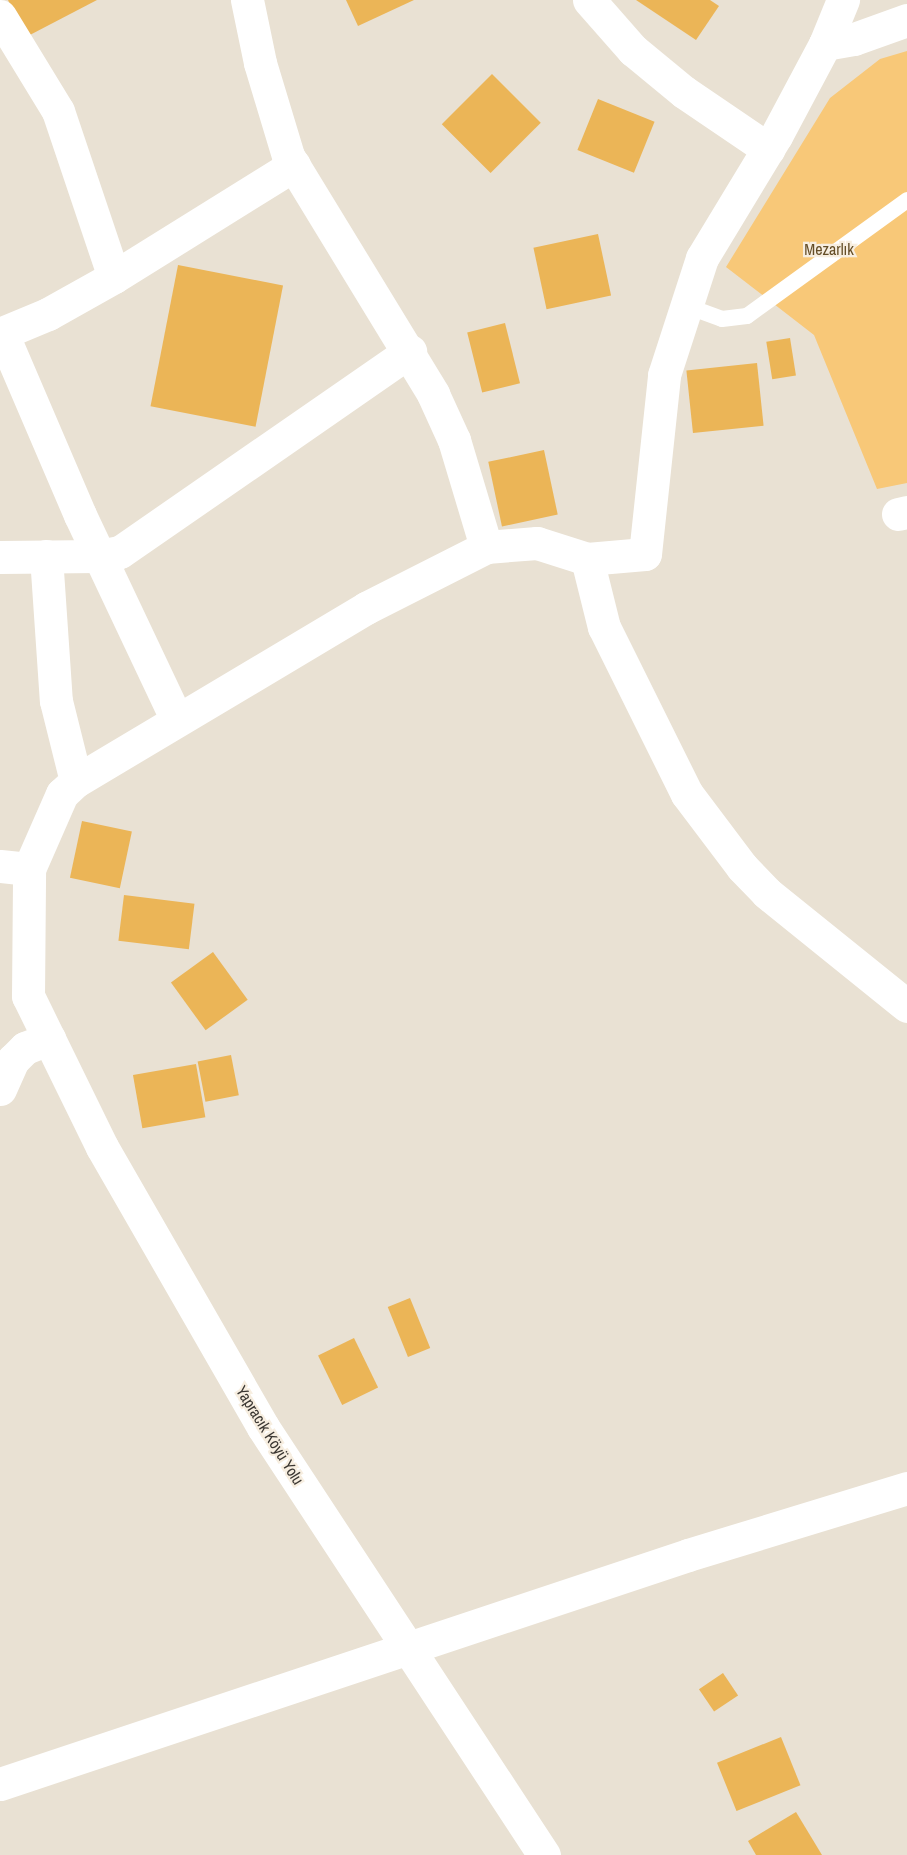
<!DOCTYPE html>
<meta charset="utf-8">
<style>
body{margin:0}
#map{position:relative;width:907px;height:1855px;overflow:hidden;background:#e9e1d3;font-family:"Archivo Narrow",sans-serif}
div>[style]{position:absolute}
.green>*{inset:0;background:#f8c878}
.building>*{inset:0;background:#ebb557;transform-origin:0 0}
.lane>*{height:16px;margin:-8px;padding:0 8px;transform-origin:8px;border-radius:8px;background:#fff}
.street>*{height:33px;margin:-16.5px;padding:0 16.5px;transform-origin:16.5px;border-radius:16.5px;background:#fff}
.secondary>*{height:33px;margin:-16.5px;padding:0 16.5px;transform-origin:16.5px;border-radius:16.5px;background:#fff}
span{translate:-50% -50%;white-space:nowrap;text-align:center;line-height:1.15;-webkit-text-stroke:4.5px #f7eee0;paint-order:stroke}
.park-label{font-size:16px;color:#644d26}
.street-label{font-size:16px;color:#3b3732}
</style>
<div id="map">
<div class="green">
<div style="clip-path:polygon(907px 51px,907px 483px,877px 489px,814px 335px,726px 267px,830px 98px,880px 59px)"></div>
</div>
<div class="building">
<div style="clip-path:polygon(8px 0,97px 0,26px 37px)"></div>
<div style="clip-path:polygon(346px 0,414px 0,358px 26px)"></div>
<div style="clip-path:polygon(636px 0,710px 0,719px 6px,696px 40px)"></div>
<div style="left:492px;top:74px;width:69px;height:71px;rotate:45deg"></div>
<div style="left:598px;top:99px;width:61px;height:55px;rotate:22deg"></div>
<div style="left:598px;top:234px;width:63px;height:66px;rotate:78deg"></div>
<div style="left:178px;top:265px;width:107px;height:144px;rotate:11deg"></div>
<div style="left:505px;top:323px;width:62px;height:39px;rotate:76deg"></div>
<div style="left:790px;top:338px;width:38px;height:24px;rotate:81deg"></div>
<div style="left:757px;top:363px;width:63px;height:71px;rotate:84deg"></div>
<div style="left:544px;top:450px;width:66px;height:57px;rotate:78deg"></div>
<div style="left:82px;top:821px;width:51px;height:58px;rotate:12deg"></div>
<div style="left:124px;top:895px;width:71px;height:46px;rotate:7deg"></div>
<div style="left:213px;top:952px;width:59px;height:52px;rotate:54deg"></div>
<div style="left:231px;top:1055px;width:41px;height:34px;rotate:79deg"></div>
<div style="left:196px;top:1064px;width:54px;height:64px;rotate:80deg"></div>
<div style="left:410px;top:1298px;width:54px;height:24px;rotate:68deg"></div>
<div style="left:354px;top:1338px;width:55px;height:40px;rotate:64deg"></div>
<div style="left:723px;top:1673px;width:27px;height:29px;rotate:56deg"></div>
<div style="left:781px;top:1737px;width:52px;height:69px;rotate:68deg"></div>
<div style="clip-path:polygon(796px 1812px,822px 1855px,756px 1855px,748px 1841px)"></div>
</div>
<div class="lane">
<div style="left:684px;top:305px;width:40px;rotate:20.2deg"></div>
<div style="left:722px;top:319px;width:25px;rotate:-7deg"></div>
<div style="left:747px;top:316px;width:198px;rotate:-35.9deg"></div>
</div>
<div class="street">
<div style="left:247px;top:0;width:64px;rotate:78.3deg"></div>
<div style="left:260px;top:63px;width:97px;rotate:73.2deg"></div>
<div style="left:288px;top:156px;width:279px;rotate:58.6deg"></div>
<div style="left:433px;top:394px;width:51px;rotate:65.5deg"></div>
<div style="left:454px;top:440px;width:112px;rotate:73.3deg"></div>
<div style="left:589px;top:0;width:67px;rotate:48.7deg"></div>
<div style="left:633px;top:50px;width:66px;rotate:39.5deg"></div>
<div style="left:684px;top:92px;width:102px;rotate:34.2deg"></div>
<div style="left:0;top:16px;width:111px;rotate:58.6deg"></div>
<div style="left:58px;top:111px;width:175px;rotate:71.4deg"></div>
<div style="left:825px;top:44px;width:48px;rotate:-67.8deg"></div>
<div style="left:2px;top:333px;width:198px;rotate:66.8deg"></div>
<div style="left:80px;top:515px;width:225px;rotate:64.7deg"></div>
<div style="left:0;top:334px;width:52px;rotate:-22.6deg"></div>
<div style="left:48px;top:314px;width:76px;rotate:-29.3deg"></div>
<div style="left:114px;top:277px;width:212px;rotate:-31.9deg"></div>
<div style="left:898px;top:514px;width:9px;rotate:-13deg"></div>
<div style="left:46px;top:556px;width:145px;rotate:86.1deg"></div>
<div style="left:56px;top:701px;width:82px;rotate:76deg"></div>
<div style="left:0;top:557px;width:99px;rotate:-0.6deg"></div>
<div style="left:99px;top:556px;width:21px;rotate:-11deg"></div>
<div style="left:120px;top:552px;width:353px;rotate:-34.7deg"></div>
<div style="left:587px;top:559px;width:70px;rotate:76deg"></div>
<div style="left:604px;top:627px;width:186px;rotate:63.6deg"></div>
<div style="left:687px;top:794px;width:91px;rotate:53deg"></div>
<div style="left:742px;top:867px;width:36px;rotate:46deg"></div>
<div style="left:767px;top:893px;width:180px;rotate:38.9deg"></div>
<div style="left:0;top:866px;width:29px;rotate:6deg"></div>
<div style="left:0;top:1089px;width:32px;rotate:-66deg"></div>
<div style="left:13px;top:1060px;width:17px;rotate:-45deg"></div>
<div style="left:25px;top:1048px;width:26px;rotate:-21deg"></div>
</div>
<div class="secondary">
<div style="left:0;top:1784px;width:725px;rotate:-18.41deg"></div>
<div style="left:688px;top:1555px;width:229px;rotate:-17deg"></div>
<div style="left:544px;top:1855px;width:512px;rotate:-123.29deg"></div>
<div style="left:263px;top:1427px;width:323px;rotate:-119.9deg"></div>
<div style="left:102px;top:1147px;width:168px;rotate:-116.1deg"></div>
<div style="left:28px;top:996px;width:127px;rotate:-89.5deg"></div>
<div style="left:29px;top:869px;width:82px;rotate:-66.3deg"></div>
<div style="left:62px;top:794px;width:19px;rotate:-43deg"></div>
<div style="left:76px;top:781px;width:338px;rotate:-30.8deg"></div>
<div style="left:366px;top:608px;width:135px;rotate:-26.9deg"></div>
<div style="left:486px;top:547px;width:51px;rotate:-4.5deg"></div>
<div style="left:537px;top:543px;width:52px;rotate:17.7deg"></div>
<div style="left:587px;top:559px;width:58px;rotate:-4.9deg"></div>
<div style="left:645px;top:554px;width:180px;rotate:-83.9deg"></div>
<div style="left:664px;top:375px;width:123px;rotate:-72deg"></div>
<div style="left:702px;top:258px;width:143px;rotate:-58.8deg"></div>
<div style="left:776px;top:136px;width:104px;rotate:-62deg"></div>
<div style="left:825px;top:44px;width:29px;rotate:-10deg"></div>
<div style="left:854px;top:39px;width:56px;rotate:-19.7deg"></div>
</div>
<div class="park-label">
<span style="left:829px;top:249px">Mezarlık</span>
</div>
<div class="street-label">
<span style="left:270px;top:1435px;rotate:58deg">Yapracık Köyü Yolu</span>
</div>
</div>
